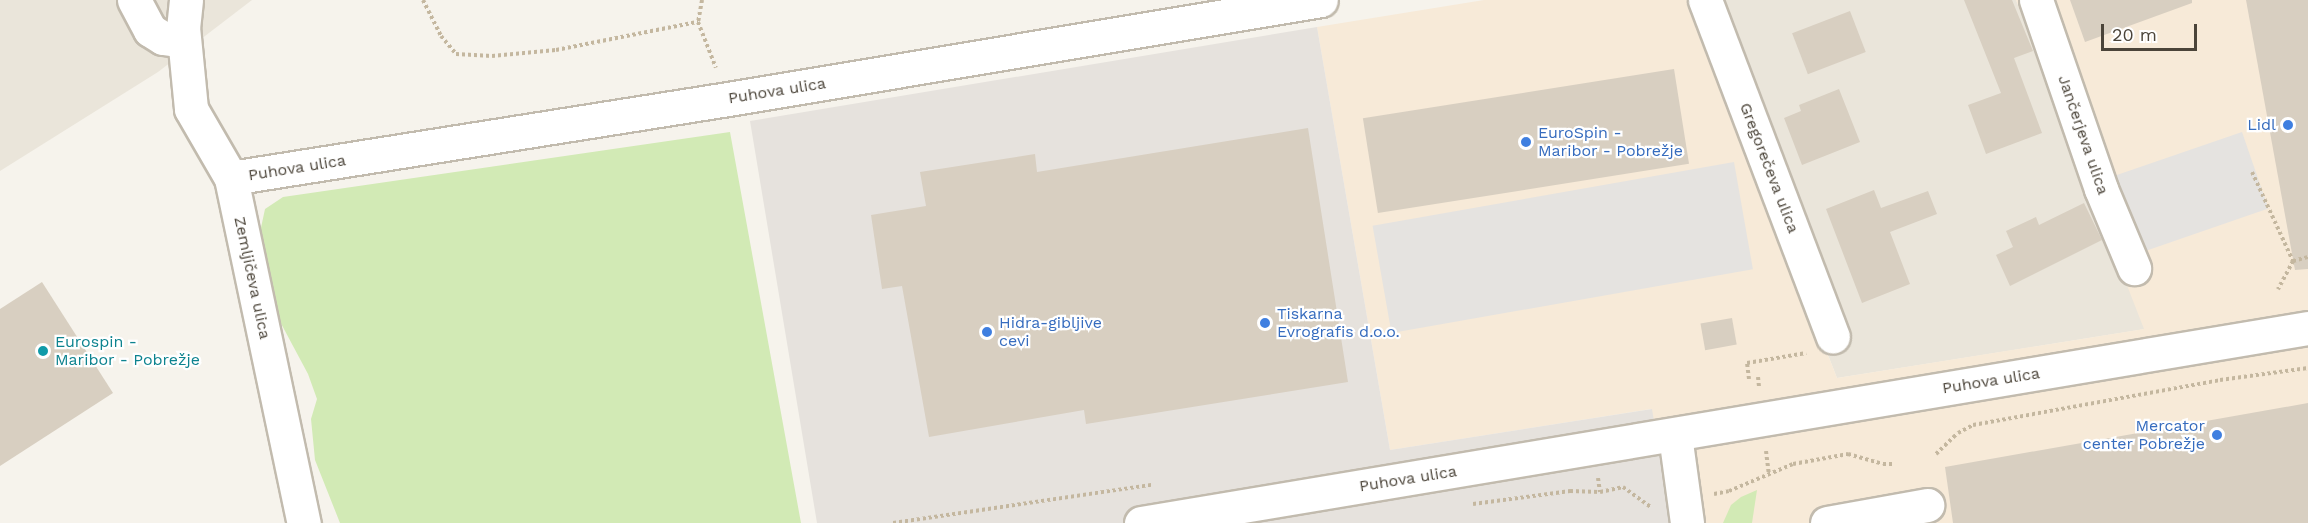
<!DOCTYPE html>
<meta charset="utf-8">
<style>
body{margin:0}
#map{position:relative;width:2308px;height:523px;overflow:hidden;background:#f6f3ec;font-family:"Work Sans",sans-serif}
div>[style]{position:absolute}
.residential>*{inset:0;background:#eae5da}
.commercial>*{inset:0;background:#f7ead8}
.industrial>*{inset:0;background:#e6e2dd}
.green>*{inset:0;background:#d2eab5}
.parking>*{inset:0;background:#e5e3e0;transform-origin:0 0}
.building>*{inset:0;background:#d8cfc1;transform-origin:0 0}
.path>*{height:4px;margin-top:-2px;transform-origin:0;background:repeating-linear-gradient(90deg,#c4b79f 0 3px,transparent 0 6px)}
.roads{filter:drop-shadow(2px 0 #c2bbae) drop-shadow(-2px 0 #c2bbae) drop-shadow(0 2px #c2bbae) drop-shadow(0 -2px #c2bbae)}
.minor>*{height:33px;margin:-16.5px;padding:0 16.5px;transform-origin:16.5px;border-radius:16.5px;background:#fff}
.dots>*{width:16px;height:16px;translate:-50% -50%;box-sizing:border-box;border:3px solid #fff;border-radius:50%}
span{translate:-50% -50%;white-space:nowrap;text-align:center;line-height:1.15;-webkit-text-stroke:4.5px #fff;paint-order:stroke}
.street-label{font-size:16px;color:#4b4439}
.shop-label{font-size:16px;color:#366cbe}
.right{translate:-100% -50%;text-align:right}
.left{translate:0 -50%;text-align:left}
.culture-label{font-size:16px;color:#0d838f}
.scale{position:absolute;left:2101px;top:24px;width:96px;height:27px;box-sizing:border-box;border:3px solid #4b4439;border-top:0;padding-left:8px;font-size:18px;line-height:21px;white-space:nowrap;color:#4b4439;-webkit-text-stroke:4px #fff;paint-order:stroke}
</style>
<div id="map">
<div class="residential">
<div style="clip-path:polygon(0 0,252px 0,158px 72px,0 171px)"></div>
<div style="clip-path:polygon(1689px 0,2016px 0,2145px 329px,1837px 378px)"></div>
</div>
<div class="commercial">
<div style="clip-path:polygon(1484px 0,1689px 0,1837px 378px,2144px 329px,2016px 0,2308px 0,2308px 523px,1671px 523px,1651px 409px,1390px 450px,1317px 27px)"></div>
</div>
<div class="industrial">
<div style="clip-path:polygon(1317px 27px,1390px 450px,1652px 409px,1671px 523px,817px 523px,750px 121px)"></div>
</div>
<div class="green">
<div style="clip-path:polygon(730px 132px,801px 523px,340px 523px,315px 460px,311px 419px,317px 399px,308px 374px,277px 316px,259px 237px,265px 209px,283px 197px)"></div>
<div style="clip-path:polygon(1757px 490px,1752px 523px,1723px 523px,1731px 505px,1741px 497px)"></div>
</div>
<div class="parking">
<div style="left:2242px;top:132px;width:81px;height:137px;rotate:71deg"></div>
<div style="left:1734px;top:162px;width:109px;height:367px;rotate:80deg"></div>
</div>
<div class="building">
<div style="clip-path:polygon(1964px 0,2012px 0,2033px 51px,2014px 58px,2042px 133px,1986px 154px,1968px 105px,2001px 93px)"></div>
<div style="clip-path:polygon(2070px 0,2192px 0,2192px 3px,2085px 42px)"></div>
<div style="clip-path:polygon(2246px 0,2308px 0,2308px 269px,2295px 270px)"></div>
<div style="left:1850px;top:11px;width:44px;height:62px;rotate:69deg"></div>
<div style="left:1674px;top:69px;width:96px;height:315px;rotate:81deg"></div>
<div style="clip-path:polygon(1839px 89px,1860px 142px,1802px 165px,1784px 118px,1801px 111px,1799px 105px)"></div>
<div style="clip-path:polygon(1308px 128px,1348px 382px,1086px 424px,1084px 410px,929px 437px,902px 286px,882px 289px,871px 215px,926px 206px,920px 172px,1035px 154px,1037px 172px)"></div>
<div style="clip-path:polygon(1874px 190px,1881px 208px,1928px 191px,1937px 214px,1890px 232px,1910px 284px,1862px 303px,1826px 209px)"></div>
<div style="clip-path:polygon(2084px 203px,2102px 240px,2010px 286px,1996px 255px,2013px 247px,2006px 231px,2036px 217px,2039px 225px)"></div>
<div style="clip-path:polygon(42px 282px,113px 393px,0 466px,0 309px)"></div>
<div style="left:1732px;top:318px;width:27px;height:32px;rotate:80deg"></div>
<div style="clip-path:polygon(2308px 403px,2308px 523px,1953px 523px,1945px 467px)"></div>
</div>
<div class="path">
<div style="left:423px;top:0;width:40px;rotate:63.4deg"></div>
<div style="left:441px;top:36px;width:23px;rotate:50deg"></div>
<div style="left:456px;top:54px;width:36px;rotate:3deg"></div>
<div style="left:492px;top:56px;width:64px;rotate:-5.4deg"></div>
<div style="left:556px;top:50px;width:145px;rotate:-11.2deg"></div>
<div style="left:702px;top:0;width:22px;rotate:100deg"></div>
<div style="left:698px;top:22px;width:49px;rotate:68.6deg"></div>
<div style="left:2252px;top:172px;width:98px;rotate:65.3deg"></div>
<div style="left:2293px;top:261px;width:32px;rotate:118deg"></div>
<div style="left:2293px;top:261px;width:16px;rotate:-15deg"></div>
<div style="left:1758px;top:377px;width:10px;rotate:84deg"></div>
<div style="left:1749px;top:379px;width:16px;rotate:-97deg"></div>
<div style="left:1747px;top:363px;width:60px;rotate:-9.6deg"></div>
<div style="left:1766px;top:451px;width:23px;rotate:83deg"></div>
<div style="left:1936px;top:454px;width:30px;rotate:-44deg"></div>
<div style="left:1958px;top:433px;width:17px;rotate:-28deg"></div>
<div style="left:1973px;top:425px;width:251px;rotate:-10.3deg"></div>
<div style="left:2220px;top:380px;width:89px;rotate:-7.8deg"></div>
<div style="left:1598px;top:478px;width:14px;rotate:82deg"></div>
<div style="left:1714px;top:494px;width:15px;rotate:-11deg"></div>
<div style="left:1729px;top:491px;width:69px;rotate:-22.9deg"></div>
<div style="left:1793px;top:464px;width:56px;rotate:-10.3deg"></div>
<div style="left:1848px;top:454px;width:36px;rotate:16deg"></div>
<div style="left:1883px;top:464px;width:11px"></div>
<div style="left:1473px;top:504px;width:98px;rotate:-7.6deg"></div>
<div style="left:1570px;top:491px;width:30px;rotate:2deg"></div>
<div style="left:1600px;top:492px;width:24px;rotate:-12deg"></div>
<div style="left:1623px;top:487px;width:34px;rotate:36deg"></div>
<div style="left:893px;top:523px;width:261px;rotate:-8.4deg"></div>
</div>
<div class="roads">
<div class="minor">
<div style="left:134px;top:0;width:34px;rotate:62deg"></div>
<div style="left:150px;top:30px;width:15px;rotate:32deg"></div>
<div style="left:163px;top:38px;width:21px;rotate:8deg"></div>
<div style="left:186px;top:0;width:27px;rotate:96deg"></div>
<div style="left:183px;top:27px;width:82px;rotate:84.4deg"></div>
<div style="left:191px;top:109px;width:80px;rotate:59.9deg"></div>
<div style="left:231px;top:178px;width:353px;rotate:78.1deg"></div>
<div style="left:1705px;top:0;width:360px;rotate:69.2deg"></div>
<div style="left:2036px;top:0;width:200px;rotate:71deg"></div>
<div style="left:2101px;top:189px;width:86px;rotate:67.3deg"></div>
<div style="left:231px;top:178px;width:503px;rotate:-9.03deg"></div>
<div style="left:728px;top:99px;width:601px;rotate:-9.48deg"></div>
<div style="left:1675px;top:435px;width:89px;rotate:82.2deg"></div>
<div style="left:1141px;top:523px;width:1183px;rotate:-9.49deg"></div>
<div style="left:1827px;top:523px;width:102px;rotate:-10.2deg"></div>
</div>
</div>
<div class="dots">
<div style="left:2288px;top:125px;background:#3f7fe0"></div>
<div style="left:1526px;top:142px;background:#3f7fe0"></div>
<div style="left:1265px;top:323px;background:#3f7fe0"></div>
<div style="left:987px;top:332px;background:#3f7fe0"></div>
<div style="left:43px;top:351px;background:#0f9aa8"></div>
<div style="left:2217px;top:435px;background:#3f7fe0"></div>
</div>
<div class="street-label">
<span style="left:777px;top:91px;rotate:-9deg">Puhova ulica</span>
<span style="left:2083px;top:135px;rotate:71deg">Jančerjeva ulica</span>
<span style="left:297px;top:168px;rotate:-9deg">Puhova ulica</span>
<span style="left:1769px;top:168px;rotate:69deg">Gregorečeva ulica</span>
<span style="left:252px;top:278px;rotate:78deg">Zemljičeva ulica</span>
<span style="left:1991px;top:381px;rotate:-9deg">Puhova ulica</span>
<span style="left:1408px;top:479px;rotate:-9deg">Puhova ulica</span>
</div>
<div class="shop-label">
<span class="right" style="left:2276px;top:125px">Lidl</span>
<span class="left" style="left:1538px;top:142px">EuroSpin -<br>Maribor - Pobrežje</span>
<span class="left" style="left:1277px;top:323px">Tiskarna<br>Evrografis d.o.o.</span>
<span class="left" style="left:999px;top:332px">Hidra-gibljive<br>cevi</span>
<span class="right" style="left:2205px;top:435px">Mercator<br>center Pobrežje</span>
</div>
<div class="culture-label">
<span class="left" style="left:55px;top:351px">Eurospin -<br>Maribor - Pobrežje</span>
</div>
<div class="scale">20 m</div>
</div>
